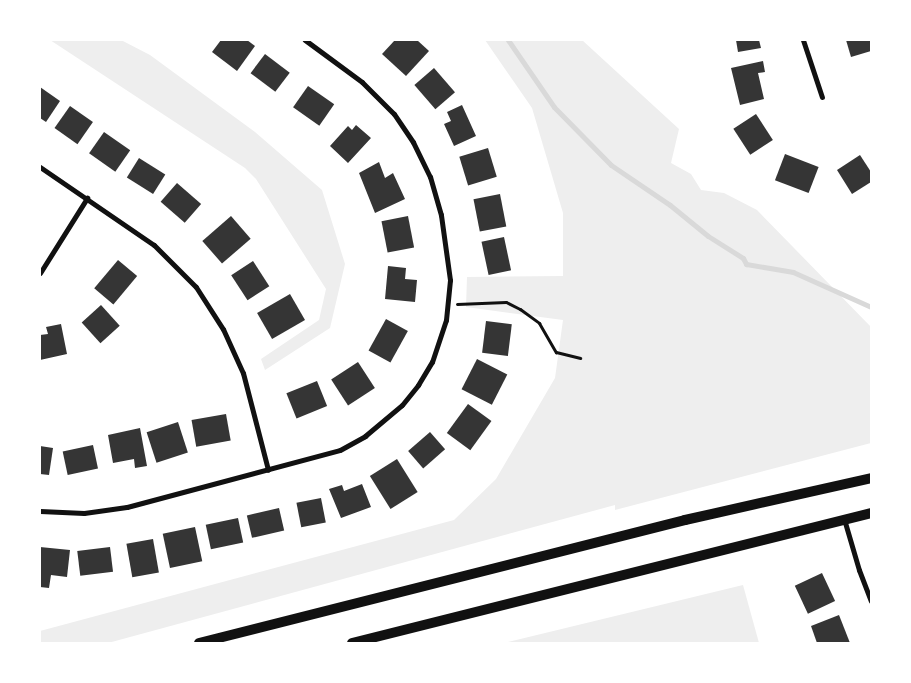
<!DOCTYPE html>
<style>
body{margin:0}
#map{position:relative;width:911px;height:683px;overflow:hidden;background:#fff;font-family:Signika,sans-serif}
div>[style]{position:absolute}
.green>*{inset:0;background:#eee}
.stream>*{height:5px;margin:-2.5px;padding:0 2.5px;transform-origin:2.5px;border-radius:2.5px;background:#d9d9d9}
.building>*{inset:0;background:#353535;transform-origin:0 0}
.path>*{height:3px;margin:-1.5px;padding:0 1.5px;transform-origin:1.5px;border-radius:1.5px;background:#111}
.minor>*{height:5px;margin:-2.5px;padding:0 2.5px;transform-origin:2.5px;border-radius:2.5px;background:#111}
.secondary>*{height:10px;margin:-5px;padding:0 5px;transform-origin:5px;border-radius:5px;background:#111}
span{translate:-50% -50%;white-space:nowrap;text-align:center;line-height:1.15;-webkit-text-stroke:4.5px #fff;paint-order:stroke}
.frame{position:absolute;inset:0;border:41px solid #fff;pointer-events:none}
</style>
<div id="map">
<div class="green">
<div style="clip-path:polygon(50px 40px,121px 40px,150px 55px,255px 132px,322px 190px,345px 264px,330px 328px,265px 370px,261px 359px,319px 320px,326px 289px,256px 179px,245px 168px)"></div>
<div style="clip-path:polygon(485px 40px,582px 40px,679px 129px,671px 163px,691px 174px,701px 190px,724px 193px,757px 210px,871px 327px,871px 443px,615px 510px,615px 505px,108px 643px,40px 643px,40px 631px,454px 520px,496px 479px,555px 378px,563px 320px,466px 307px,467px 277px,563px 276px,563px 213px,532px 108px)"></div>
<div style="clip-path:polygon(743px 585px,759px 643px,504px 643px)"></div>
</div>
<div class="stream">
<div style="left:508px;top:40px;width:81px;rotate:55.5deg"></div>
<div style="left:554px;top:107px;width:81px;rotate:45.5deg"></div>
<div style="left:611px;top:165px;width:71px;rotate:34.1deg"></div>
<div style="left:670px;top:205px;width:49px;rotate:39.2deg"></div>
<div style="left:708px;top:236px;width:41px;rotate:32.2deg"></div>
<div style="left:743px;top:258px;width:7px;rotate:63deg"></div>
<div style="left:746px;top:264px;width:48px;rotate:9.7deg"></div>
<div style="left:793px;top:272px;width:85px;rotate:24.2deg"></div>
</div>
<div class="building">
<div style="clip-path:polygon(221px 40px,247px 40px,255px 46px,237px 71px,212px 52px)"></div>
<div style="clip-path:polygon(395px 40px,417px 40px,429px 51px,406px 76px,382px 54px)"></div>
<div style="clip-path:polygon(736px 40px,759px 40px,761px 48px,738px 52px)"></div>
<div style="clip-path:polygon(846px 40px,870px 40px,871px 51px,851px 57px)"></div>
<div style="left:265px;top:54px;width:31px;height:24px;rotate:37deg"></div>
<div style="clip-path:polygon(763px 61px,765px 72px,758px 73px,764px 99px,740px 105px,731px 68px)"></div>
<div style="left:434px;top:68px;width:32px;height:26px;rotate:49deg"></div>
<div style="left:308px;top:86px;width:32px;height:26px;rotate:35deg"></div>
<div style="clip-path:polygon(40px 87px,60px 101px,46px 122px,40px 118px)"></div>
<div style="clip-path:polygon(462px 105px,476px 136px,454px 146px,444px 124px,451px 121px,447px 112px)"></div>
<div style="left:70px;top:106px;width:28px;height:27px;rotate:35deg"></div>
<div style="left:756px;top:114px;width:31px;height:27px;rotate:57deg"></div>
<div style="clip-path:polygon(356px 125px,371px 138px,348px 163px,330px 146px,348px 126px,352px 130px)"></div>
<div style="left:104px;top:132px;width:32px;height:26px;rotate:35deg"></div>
<div style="left:488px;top:148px;width:30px;height:30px;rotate:73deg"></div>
<div style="left:785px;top:154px;width:36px;height:28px;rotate:21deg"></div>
<div style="clip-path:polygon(860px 155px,871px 172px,871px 182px,852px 194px,837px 170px)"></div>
<div style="left:139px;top:158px;width:31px;height:23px;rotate:32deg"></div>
<div style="clip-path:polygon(379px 162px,385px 178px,393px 173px,405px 199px,375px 213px,359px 173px)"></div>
<div style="left:177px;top:183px;width:32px;height:25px;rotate:41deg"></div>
<div style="left:500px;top:194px;width:33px;height:27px;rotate:79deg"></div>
<div style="left:231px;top:216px;width:30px;height:38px;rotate:49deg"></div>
<div style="left:408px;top:216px;width:32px;height:27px;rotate:79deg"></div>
<div style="left:504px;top:237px;width:34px;height:23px;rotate:78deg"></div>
<div style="left:118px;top:260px;width:25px;height:37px;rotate:40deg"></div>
<div style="left:253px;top:261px;width:30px;height:26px;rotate:57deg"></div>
<div style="clip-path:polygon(388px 266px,406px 268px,405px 279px,417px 280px,415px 302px,385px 299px)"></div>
<div style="left:290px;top:294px;width:30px;height:38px;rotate:60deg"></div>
<div style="left:101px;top:305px;width:28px;height:26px;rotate:48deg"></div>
<div style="left:386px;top:319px;width:25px;height:36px;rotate:29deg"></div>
<div style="left:486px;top:321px;width:26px;height:32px;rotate:7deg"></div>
<div style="clip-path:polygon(61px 324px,67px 354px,40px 360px,40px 335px,48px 334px,46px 327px)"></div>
<div style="left:477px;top:359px;width:34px;height:34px;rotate:27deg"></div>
<div style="left:358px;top:362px;width:31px;height:32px;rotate:57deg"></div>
<div style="left:317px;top:381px;width:27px;height:33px;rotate:68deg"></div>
<div style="left:468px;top:404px;width:29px;height:36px;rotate:36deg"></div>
<div style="left:226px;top:414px;width:27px;height:35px;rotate:80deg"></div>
<div style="left:178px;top:422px;width:32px;height:33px;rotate:72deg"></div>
<div style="clip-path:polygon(140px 428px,147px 466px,135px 468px,134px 459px,113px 463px,108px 435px)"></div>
<div style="left:430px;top:432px;width:23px;height:29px;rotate:49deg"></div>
<div style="left:93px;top:445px;width:24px;height:31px;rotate:78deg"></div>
<div style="clip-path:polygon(40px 446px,53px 448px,49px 475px,40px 474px)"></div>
<div style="left:397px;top:459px;width:39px;height:32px;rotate:58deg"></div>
<div style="clip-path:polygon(362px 484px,371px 507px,341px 518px,329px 489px,342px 485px,344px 491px)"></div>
<div style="left:321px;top:498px;width:25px;height:25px;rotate:79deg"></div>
<div style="left:279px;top:508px;width:23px;height:33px;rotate:77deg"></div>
<div style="left:238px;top:518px;width:25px;height:33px;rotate:78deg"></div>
<div style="left:195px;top:527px;width:35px;height:33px;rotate:78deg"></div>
<div style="left:153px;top:539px;width:34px;height:27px;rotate:80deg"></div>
<div style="clip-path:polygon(40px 547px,70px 550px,67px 577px,51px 575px,49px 588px,40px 587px)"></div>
<div style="left:110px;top:547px;width:25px;height:33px;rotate:83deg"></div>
<div style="left:822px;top:573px;width:31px;height:30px;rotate:65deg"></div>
<div style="clip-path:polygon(839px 615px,850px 643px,817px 643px,811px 626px)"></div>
</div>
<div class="path">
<div style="left:457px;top:304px;width:49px;rotate:-2.3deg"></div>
<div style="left:506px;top:302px;width:16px;rotate:27deg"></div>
<div style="left:520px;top:309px;width:24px;rotate:36deg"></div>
<div style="left:539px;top:323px;width:34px;rotate:60deg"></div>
<div style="left:556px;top:352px;width:25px;rotate:14deg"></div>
</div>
<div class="minor">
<div style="left:803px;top:40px;width:60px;rotate:71.6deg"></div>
<div style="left:40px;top:167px;width:138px;rotate:34.4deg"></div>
<div style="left:154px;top:245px;width:59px;rotate:45deg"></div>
<div style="left:196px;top:287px;width:50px;rotate:57.3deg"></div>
<div style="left:223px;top:329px;width:48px;rotate:65.6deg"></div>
<div style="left:243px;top:373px;width:100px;rotate:75.5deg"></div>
<div style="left:40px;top:273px;width:89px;rotate:-57.9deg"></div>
<div style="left:40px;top:511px;width:44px;rotate:2.6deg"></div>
<div style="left:84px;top:513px;width:43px;rotate:-7.9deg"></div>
<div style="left:127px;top:507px;width:220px;rotate:-15deg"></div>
<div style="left:340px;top:450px;width:29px;rotate:-29deg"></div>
<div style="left:365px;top:436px;width:48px;rotate:-40deg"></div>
<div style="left:402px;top:405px;width:26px;rotate:-51deg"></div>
<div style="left:418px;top:385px;width:27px;rotate:-59deg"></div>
<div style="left:432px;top:362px;width:44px;rotate:-71.6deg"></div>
<div style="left:446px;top:320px;width:40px;rotate:-84.3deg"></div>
<div style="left:450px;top:280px;width:66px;rotate:-97.9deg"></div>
<div style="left:441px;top:215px;width:40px;rotate:-106deg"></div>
<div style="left:430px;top:177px;width:39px;rotate:-116deg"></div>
<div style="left:413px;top:142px;width:34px;rotate:-124deg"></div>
<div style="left:394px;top:114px;width:45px;rotate:-135deg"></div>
<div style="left:362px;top:82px;width:71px;rotate:-143.6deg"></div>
<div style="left:844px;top:519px;width:53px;rotate:73.6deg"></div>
<div style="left:859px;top:570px;width:33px;rotate:69deg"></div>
</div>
<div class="secondary">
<div style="left:199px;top:643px;width:501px;rotate:-14.2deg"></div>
<div style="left:685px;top:520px;width:191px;rotate:-12.7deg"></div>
<div style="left:352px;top:643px;width:535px;rotate:-14.06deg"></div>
</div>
<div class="frame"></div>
</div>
